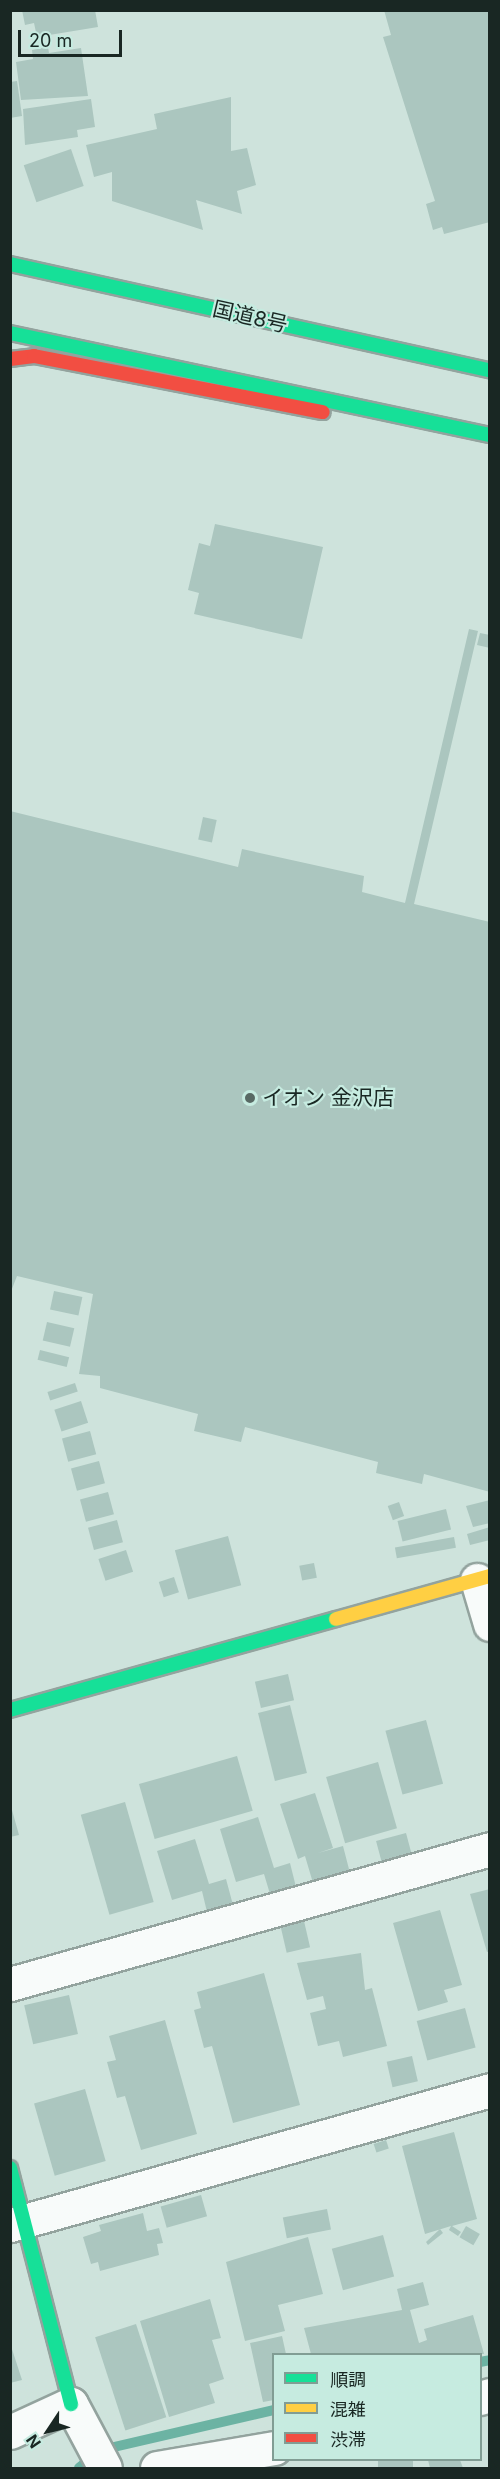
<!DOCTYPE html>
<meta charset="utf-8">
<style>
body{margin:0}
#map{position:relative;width:500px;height:2479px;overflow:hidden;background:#cee3dc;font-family:Inter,"Noto Sans JP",sans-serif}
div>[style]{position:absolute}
.stream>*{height:10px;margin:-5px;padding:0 5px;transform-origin:5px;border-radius:5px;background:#6cb3a3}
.building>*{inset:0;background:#abc6bf;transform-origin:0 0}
.roads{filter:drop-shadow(2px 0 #93a39e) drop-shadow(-2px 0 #93a39e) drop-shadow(0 2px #93a39e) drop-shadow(0 -2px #93a39e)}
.street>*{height:33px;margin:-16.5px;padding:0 16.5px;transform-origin:16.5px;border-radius:16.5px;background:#f8fbfa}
.fast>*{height:14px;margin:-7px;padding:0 7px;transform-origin:7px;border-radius:7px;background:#16e098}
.slow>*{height:14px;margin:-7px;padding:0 7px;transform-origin:7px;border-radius:7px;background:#ffcf43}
.jam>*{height:14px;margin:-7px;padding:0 7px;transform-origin:7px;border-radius:7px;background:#f24e42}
.dots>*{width:16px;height:16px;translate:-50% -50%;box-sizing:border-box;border:3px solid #c6ebe0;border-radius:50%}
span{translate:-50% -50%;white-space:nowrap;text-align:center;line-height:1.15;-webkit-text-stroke:4.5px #c6ebe0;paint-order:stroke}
.street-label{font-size:21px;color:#192723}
.poi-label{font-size:21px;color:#192723}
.left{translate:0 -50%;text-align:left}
.frame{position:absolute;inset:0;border:12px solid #192723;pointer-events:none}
.legend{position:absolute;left:272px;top:2353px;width:210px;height:108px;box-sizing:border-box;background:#c6ebe0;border:2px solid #819d94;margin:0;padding:8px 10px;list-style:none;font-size:18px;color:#192723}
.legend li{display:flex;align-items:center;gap:12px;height:30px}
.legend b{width:30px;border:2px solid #819d94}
.north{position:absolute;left:18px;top:2401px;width:60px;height:60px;-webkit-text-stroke:4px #c6ebe0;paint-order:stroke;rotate:235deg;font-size:16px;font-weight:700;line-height:24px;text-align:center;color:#192723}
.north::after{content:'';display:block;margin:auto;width:21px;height:27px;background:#192723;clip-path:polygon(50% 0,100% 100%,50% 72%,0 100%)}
.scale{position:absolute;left:18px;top:30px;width:104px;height:27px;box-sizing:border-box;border:3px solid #192723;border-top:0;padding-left:8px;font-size:18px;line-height:21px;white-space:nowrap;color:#192723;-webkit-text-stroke:4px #c6ebe0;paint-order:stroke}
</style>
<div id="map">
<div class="stream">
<div style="left:480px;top:2362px;width:10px;rotate:-11deg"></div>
<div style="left:79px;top:2468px;width:28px;rotate:-39deg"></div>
<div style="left:101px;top:2450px;width:178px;rotate:-13deg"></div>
</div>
<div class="building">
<div style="clip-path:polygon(22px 10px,95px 10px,98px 27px,37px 37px,34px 23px,25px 25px)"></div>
<div style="clip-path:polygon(384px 10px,490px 10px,490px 222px,444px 234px,442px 227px,433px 230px,426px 204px,435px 201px,383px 37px,391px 35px)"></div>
<div style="clip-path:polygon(48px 47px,49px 53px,81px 48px,88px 96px,21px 100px,16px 62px,33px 59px,32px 50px)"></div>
<div style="clip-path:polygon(17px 81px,22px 116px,10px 118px,10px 82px)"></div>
<div style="clip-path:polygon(231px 97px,231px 151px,247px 148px,256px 185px,237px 191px,242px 214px,196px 200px,203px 230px,112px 201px,112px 172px,94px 177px,86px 145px,157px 129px,154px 114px)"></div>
<div style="clip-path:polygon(91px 99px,95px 127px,77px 130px,78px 137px,25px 145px,23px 109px)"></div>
<div style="left:71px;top:149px;width:39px;height:50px;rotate:71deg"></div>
<div style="clip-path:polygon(215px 524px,323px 547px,302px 639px,194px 614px,199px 593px,188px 590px,199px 543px,210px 546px)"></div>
<div style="clip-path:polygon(469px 629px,478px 631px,414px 904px,490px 922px,490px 1492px,424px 1474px,422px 1484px,376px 1473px,378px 1462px,245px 1427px,241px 1442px,194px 1431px,198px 1414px,100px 1388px,100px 1376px,79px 1374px,93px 1294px,17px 1276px,10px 1294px,10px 811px,238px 867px,242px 849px,364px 876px,362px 892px,405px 903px)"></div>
<div style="clip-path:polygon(480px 633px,490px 635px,490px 648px,477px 645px)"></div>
<div style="left:203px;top:817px;width:14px;height:23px;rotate:12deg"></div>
<div style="left:54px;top:1291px;width:29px;height:19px;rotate:12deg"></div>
<div style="left:47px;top:1322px;width:28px;height:19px;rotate:13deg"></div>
<div style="left:40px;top:1350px;width:30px;height:10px;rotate:14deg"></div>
<div style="left:75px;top:1383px;width:9px;height:29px;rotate:72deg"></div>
<div style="left:81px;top:1401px;width:23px;height:28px;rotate:72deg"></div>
<div style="left:90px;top:1431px;width:24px;height:29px;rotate:75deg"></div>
<div style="left:99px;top:1461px;width:23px;height:29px;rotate:75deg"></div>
<div style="left:108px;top:1492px;width:23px;height:29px;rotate:75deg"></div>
<div style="clip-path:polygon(490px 1500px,490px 1523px,473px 1527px,466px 1506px)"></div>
<div style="left:399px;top:1502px;width:15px;height:12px;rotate:70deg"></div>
<div style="left:446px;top:1509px;width:21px;height:50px;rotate:76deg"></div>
<div style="left:117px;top:1520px;width:23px;height:30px;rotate:75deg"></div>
<div style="clip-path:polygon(490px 1527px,490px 1540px,470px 1545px,467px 1534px)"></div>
<div style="left:228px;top:1536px;width:51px;height:55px;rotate:75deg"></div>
<div style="left:454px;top:1537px;width:11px;height:60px;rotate:80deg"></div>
<div style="left:126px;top:1550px;width:23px;height:29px;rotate:72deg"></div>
<div style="left:314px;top:1563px;width:15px;height:15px;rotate:79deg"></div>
<div style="left:174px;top:1577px;width:16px;height:16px;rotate:72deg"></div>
<div style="left:288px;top:1674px;width:27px;height:34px;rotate:77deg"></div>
<div style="left:290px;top:1705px;width:70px;height:33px;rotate:76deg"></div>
<div style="left:426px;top:1720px;width:66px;height:42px;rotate:75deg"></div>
<div style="left:237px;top:1756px;width:57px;height:102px;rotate:74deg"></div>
<div style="left:378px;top:1762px;width:69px;height:54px;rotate:74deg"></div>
<div style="clip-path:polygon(315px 1793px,333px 1848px,318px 1853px,343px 1846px,350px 1873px,313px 1883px,305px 1856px,298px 1859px,280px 1804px)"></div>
<div style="left:125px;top:1802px;width:104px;height:46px;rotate:74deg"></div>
<div style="clip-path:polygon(10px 1803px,19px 1835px,10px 1837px)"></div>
<div style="clip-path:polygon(258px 1817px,274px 1868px,290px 1863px,296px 1887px,270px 1894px,264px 1874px,236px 1882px,220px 1829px)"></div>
<div style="left:406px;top:1833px;width:23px;height:31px;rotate:75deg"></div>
<div style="clip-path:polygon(195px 1839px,209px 1884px,226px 1879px,233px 1905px,207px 1912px,202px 1891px,172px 1900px,157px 1851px)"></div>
<div style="clip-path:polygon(490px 1889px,490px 1951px,487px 1952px,470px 1894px)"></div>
<div style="clip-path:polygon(440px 1910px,462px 1985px,444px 1990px,448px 2002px,418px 2011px,393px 1923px)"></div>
<div style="left:304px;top:1921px;width:27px;height:24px;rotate:77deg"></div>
<div style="clip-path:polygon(361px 1953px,365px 1990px,372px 1988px,387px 2046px,343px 2057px,339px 2041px,318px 2046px,310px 2013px,326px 2009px,323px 1996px,307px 2000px,297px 1963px)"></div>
<div style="clip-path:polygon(264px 1973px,300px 2105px,233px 2123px,212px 2046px,204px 2048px,194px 2010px,201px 2008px,197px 1992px)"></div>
<div style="left:69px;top:1995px;width:40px;height:46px;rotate:77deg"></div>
<div style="left:465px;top:2008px;width:41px;height:50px;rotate:75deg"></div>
<div style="clip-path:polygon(165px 2020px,197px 2134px,141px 2150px,125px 2096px,117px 2098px,107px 2062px,116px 2060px,109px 2036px)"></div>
<div style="left:412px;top:2056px;width:26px;height:26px;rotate:77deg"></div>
<div style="left:85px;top:2089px;width:75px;height:53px;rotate:74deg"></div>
<div style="clip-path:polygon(454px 2132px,477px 2219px,452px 2226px,461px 2232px,458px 2236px,449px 2230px,451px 2226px,425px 2234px,402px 2146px)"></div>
<div style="left:386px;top:2140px;width:9px;height:13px;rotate:72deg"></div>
<div style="left:201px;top:2195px;width:22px;height:42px;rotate:74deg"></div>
<div style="left:327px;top:2209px;width:21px;height:45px;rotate:79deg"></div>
<div style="clip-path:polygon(143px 2213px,147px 2231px,159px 2228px,163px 2243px,157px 2244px,159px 2255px,100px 2271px,98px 2262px,91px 2264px,83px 2237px,101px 2231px,99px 2225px)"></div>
<div style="left:466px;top:2226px;width:16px;height:13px;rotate:30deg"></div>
<div style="clip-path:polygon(440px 2229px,443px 2233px,428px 2245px,426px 2242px)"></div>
<div style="left:383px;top:2235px;width:43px;height:53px;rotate:75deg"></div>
<div style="clip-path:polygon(308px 2237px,323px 2294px,278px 2305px,285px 2331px,245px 2341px,226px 2262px)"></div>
<div style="clip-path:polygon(423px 2282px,429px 2305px,410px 2310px,419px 2343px,427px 2340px,424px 2329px,473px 2315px,484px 2354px,311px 2354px,304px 2328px,402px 2310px,397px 2289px)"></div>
<div style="clip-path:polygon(210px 2299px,221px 2338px,212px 2340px,224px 2379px,209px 2384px,215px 2403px,169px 2417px,140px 2321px)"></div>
<div style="left:136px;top:2324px;width:98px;height:43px;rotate:72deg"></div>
<div style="clip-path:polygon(282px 2336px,286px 2354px,274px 2354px,274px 2400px,263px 2402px,250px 2343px)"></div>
<div style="clip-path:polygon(10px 2343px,22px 2380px,10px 2383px)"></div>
<div style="left:378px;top:2460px;width:35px;height:8px"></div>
<div style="clip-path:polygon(428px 2460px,460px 2460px,463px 2468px,430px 2468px)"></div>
</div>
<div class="roads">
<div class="street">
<div style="left:477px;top:1580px;width:46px;rotate:73.5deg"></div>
<div style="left:10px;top:1984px;width:499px;rotate:-15.7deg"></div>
<div style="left:10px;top:2225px;width:499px;rotate:-15.7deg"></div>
<div style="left:480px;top:2398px;width:10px;rotate:-17deg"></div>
<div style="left:10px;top:2432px;width:67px;rotate:-24.7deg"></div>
<div style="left:71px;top:2404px;width:72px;rotate:62deg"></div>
<div style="left:157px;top:2468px;width:119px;rotate:-9.7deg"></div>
</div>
<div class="fast">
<div style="left:10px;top:264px;width:492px;rotate:12.5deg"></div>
<div style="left:10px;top:333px;width:491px;rotate:12deg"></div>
<div style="left:10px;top:1710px;width:338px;rotate:-15.6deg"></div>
<div style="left:10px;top:2168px;width:244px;rotate:75.5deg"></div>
</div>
<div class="slow">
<div style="left:336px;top:1619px;width:160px;rotate:-15.6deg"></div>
</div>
<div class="jam">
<div style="left:10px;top:359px;width:24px;rotate:-7deg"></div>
<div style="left:34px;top:356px;width:294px;rotate:11deg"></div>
</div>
</div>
<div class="dots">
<div style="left:250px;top:1098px;background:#586964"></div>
</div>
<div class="street-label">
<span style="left:250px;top:317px;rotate:13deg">国道8号</span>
</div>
<div class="poi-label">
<span class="left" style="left:262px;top:1098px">イオン 金沢店</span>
</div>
<div class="frame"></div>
<ul class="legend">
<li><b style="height:8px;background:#16e098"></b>順調</li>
<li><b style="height:8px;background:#ffcf43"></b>混雑</li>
<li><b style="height:8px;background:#f24e42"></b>渋滞</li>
</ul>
<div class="north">N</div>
<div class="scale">20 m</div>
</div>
